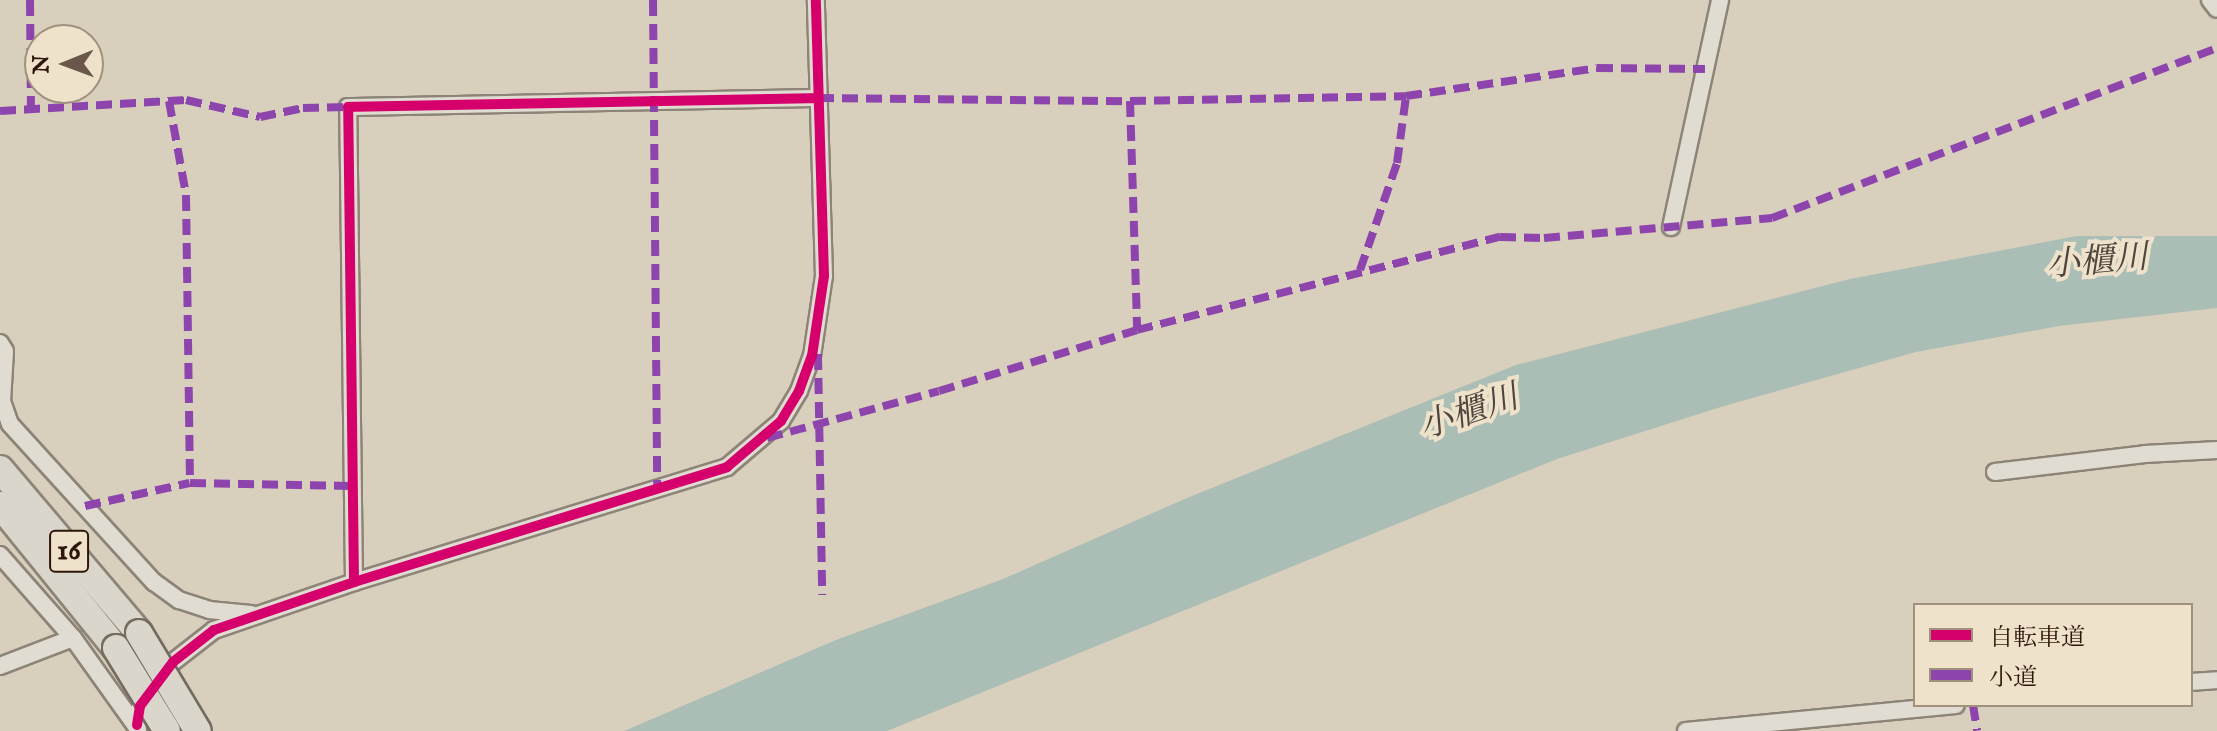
<!DOCTYPE html>
<meta charset="utf-8">
<style>
body{margin:0}
#map{position:relative;width:2217px;height:731px;overflow:hidden;background:#d8cfbc;font-family:"IM FELL English","Noto Serif JP",serif}
div>[style]{position:absolute}
.water>*{inset:0;background:#abbeb6}
.roads{filter:drop-shadow(2px 0 #8d8478) drop-shadow(-2px 0 #8d8478) drop-shadow(0 2px #8d8478) drop-shadow(0 -2px #8d8478)}
.minor>*{height:16px;margin:-8px;padding:0 8px;transform-origin:8px;border-radius:8px;background:#e1dcd2}
.trunk>*{height:26px;margin:-13px;padding:0 13px;transform-origin:13px;border-radius:13px;background:#dbd6cb}
.bridges{filter:drop-shadow(2px 0 #746c61) drop-shadow(-2px 0 #746c61) drop-shadow(0 2px #746c61) drop-shadow(0 -2px #746c61)}
.trunk-bridge>*{height:26px;margin:-13px;padding:0 13px;transform-origin:13px;border-radius:13px;background:#dbd6cb}
.quiet>*{height:8px;margin-top:-4px;transform-origin:0;background:repeating-linear-gradient(90deg,#8e44ad 0 16px,transparent 0 24px)}
.cycleway>*{height:10px;margin:-5px;padding:0 5px;transform-origin:5px;border-radius:5px;background:#d6006c}
span{translate:-50% -50%;white-space:nowrap;text-align:center;line-height:1.15;-webkit-text-stroke:8px #eee2cb;paint-order:stroke}
.shield-label span{padding:2px 6px;background:#eee2cb;border:2px solid;border-radius:6px;-webkit-text-stroke-width:0}
.shield-label{font-size:30px;color:#2f160b;font-weight:700}
.water-label{font-size:34px;color:#4e463e;font-style:italic}
.legend{position:absolute;left:1913px;top:603px;width:280px;height:104px;box-sizing:border-box;background:#eee2cb;border:2px solid #a2907e;margin:0;padding:10px 14px;list-style:none;font-size:24px;color:#2f160b}
.legend li{display:flex;align-items:center;gap:16px;height:40px}
.legend b{width:40px;border:2px solid #a2907e}
.north{position:absolute;left:24px;top:24px;width:80px;height:80px;box-sizing:border-box;background:#eee2cb;border:2px solid #a2907e;border-radius:50%;rotate:269deg;font-size:22px;font-weight:700;line-height:32px;text-align:center;color:#2f160b}
.north::after{content:'';display:block;margin:auto;width:28px;height:36px;background:#6a5749;clip-path:polygon(50% 0,100% 100%,50% 72%,0 100%)}
</style>
<div id="map">
<div class="water">
<div style="clip-path:polygon(2077px 236px,2217px 236px,2217px 308px,2059px 326px,1916px 352px,1724px 406px,1557px 459px,887px 731px,624px 731px,836px 640px,1003px 579px,1187px 498px,1516px 365px,1850px 279px)"></div>
</div>
<div class="roads">
<div class="minor">
<div style="left:2210px;top:0;width:11px;rotate:52deg"></div>
<div style="left:1671px;top:227px;width:232px;rotate:-77.8deg"></div>
<div style="left:0;top:343px;width:9px;rotate:58deg"></div>
<div style="left:5px;top:351px;width:50px;rotate:93.4deg"></div>
<div style="left:2px;top:401px;width:24px;rotate:71deg"></div>
<div style="left:10px;top:424px;width:214px;rotate:47.7deg"></div>
<div style="left:154px;top:582px;width:31px;rotate:36deg"></div>
<div style="left:179px;top:600px;width:32px;rotate:18deg"></div>
<div style="left:209px;top:610px;width:42px;rotate:5.4deg"></div>
<div style="left:1995px;top:472px;width:151px;rotate:-6.8deg"></div>
<div style="left:2145px;top:454px;width:72px;rotate:-3.2deg"></div>
<div style="left:0;top:555px;width:111px;rotate:48.7deg"></div>
<div style="left:73px;top:638px;width:112px;rotate:54.5deg"></div>
<div style="left:354px;top:582px;width:475px;rotate:-90.7deg"></div>
<div style="left:348px;top:107px;width:470px;rotate:-1.1deg"></div>
<div style="left:0;top:666px;width:78px;rotate:-21deg"></div>
<div style="left:2191px;top:682px;width:26px;rotate:-4deg"></div>
<div style="left:137px;top:725px;width:19px;rotate:-81deg"></div>
<div style="left:140px;top:706px;width:55px;rotate:-53.1deg"></div>
<div style="left:173px;top:662px;width:52px;rotate:-38deg"></div>
<div style="left:214px;top:630px;width:148px;rotate:-18.9deg"></div>
<div style="left:354px;top:582px;width:390px;rotate:-17.1deg"></div>
<div style="left:727px;top:467px;width:71px;rotate:-40.4deg"></div>
<div style="left:781px;top:421px;width:35px;rotate:-59deg"></div>
<div style="left:799px;top:391px;width:37px;rotate:-70deg"></div>
<div style="left:812px;top:356px;width:81px;rotate:-81.5deg"></div>
<div style="left:824px;top:276px;width:276px;rotate:-91.7deg"></div>
<div style="left:1686px;top:731px;width:271px;rotate:-5.5deg"></div>
</div>
<div class="trunk">
<div style="left:0;top:469px;width:215px;rotate:49.7deg"></div>
<div style="left:0;top:505px;width:184px;rotate:51deg"></div>
</div>
</div>
<div class="bridges">
<div class="trunk-bridge">
<div style="left:139px;top:633px;width:114px;rotate:59deg"></div>
<div style="left:116px;top:648px;width:97px;rotate:58.4deg"></div>
</div>
</div>
<div class="quiet">
<div style="left:30px;top:0;width:110px;rotate:89.5deg"></div>
<div style="left:653px;top:0;width:487px;rotate:89.5deg"></div>
<div style="left:818px;top:98px;width:312px;rotate:0.6deg"></div>
<div style="left:1130px;top:101px;width:276px;rotate:-1deg"></div>
<div style="left:1406px;top:96px;width:193px;rotate:-8.3deg"></div>
<div style="left:1597px;top:68px;width:108px;rotate:0.5deg"></div>
<div style="left:169px;top:101px;width:96px;rotate:79.7deg"></div>
<div style="left:186px;top:195px;width:288px;rotate:89.2deg"></div>
<div style="left:1130px;top:101px;width:229px;rotate:88.2deg"></div>
<div style="left:0;top:111px;width:186px;rotate:-3.4deg"></div>
<div style="left:186px;top:100px;width:76px;rotate:12.9deg"></div>
<div style="left:260px;top:117px;width:44px;rotate:-11.8deg"></div>
<div style="left:303px;top:108px;width:45px;rotate:-1.3deg"></div>
<div style="left:1360px;top:270px;width:113px;rotate:-70.9deg"></div>
<div style="left:1397px;top:163px;width:68px;rotate:-82.3deg"></div>
<div style="left:818px;top:354px;width:241px;rotate:89deg"></div>
<div style="left:767px;top:438px;width:178px;rotate:-15.3deg"></div>
<div style="left:939px;top:391px;width:207px;rotate:-17.1deg"></div>
<div style="left:1137px;top:330px;width:375px;rotate:-14.4deg"></div>
<div style="left:1500px;top:237px;width:44px;rotate:1.3deg"></div>
<div style="left:1544px;top:238px;width:229px;rotate:-5deg"></div>
<div style="left:1772px;top:218px;width:476px;rotate:-20.9deg"></div>
<div style="left:85px;top:506px;width:107px;rotate:-12.4deg"></div>
<div style="left:190px;top:483px;width:162px;rotate:1.1deg"></div>
<div style="left:1973px;top:705px;width:26px;rotate:81deg"></div>
</div>
<div class="cycleway">
<div style="left:354px;top:582px;width:475px;rotate:-90.7deg"></div>
<div style="left:348px;top:107px;width:470px;rotate:-1.1deg"></div>
<div style="left:137px;top:725px;width:19px;rotate:-81deg"></div>
<div style="left:140px;top:706px;width:55px;rotate:-53.1deg"></div>
<div style="left:173px;top:662px;width:52px;rotate:-38deg"></div>
<div style="left:214px;top:630px;width:148px;rotate:-18.9deg"></div>
<div style="left:354px;top:582px;width:390px;rotate:-17.1deg"></div>
<div style="left:727px;top:467px;width:71px;rotate:-40.4deg"></div>
<div style="left:781px;top:421px;width:35px;rotate:-59deg"></div>
<div style="left:799px;top:391px;width:37px;rotate:-70deg"></div>
<div style="left:812px;top:356px;width:81px;rotate:-81.5deg"></div>
<div style="left:824px;top:276px;width:276px;rotate:-91.7deg"></div>
</div>
<div class="shield-label">
<span style="left:69px;top:551px">16</span>
</div>
<div class="water-label">
<span style="left:2097px;top:262px;rotate:-5deg">小櫃川</span>
<span style="left:1469px;top:413px;rotate:-19deg">小櫃川</span>
</div>
<ul class="legend">
<li><b style="height:10px;background:#d6006c"></b>自転車道</li>
<li><b style="height:10px;background:#8e44ad"></b>小道</li>
</ul>
<div class="north">N</div>
</div>
